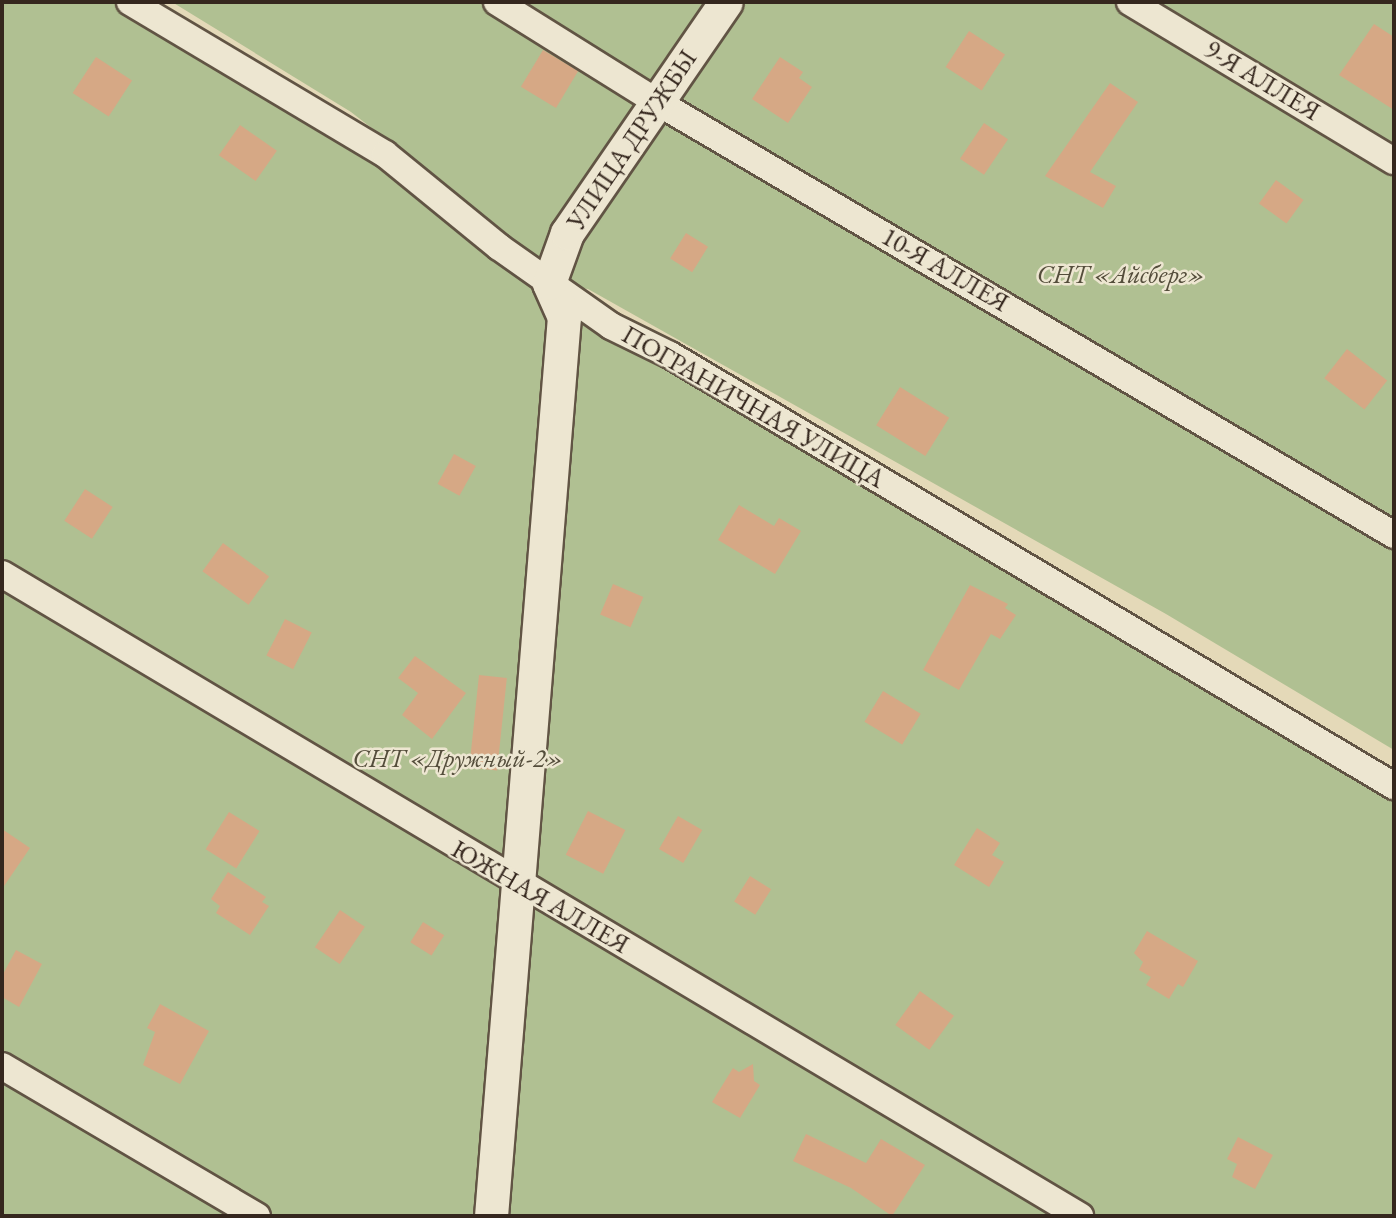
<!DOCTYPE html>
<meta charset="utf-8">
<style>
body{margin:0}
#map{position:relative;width:1396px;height:1218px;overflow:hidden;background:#e4d9b8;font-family:"EB Garamond",serif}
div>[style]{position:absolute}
.green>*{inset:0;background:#b0c092}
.building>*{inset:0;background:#d6a885;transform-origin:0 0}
.roads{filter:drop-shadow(2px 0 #615444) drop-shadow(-2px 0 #615444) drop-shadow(0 2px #615444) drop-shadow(0 -2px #615444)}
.minor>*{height:26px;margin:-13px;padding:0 13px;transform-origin:13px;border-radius:13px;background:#ede6d1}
.tertiary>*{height:33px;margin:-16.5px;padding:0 16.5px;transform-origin:16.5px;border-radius:16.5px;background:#ede6d1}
span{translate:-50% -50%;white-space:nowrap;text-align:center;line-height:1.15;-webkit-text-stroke:5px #ede6d1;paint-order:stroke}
.street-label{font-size:26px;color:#35271e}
.park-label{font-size:26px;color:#544d3b;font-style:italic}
.frame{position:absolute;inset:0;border:4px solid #35271e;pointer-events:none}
</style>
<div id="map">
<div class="green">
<div style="clip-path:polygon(2px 2px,130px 2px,240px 70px,545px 279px,485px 216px,351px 112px,172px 2px,1394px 2px,1394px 750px,1166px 614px,588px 289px,552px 284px,1394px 786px,1394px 1216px,2px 1216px)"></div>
</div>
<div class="building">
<div style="clip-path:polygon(1374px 24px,1394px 37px,1394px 110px,1339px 75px)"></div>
<div style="left:969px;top:31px;width:43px;height:43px;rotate:33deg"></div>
<div style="left:543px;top:50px;width:41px;height:43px;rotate:31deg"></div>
<div style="left:96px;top:57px;width:43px;height:43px;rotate:33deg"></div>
<div style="clip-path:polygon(780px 57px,803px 72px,799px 78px,812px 87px,788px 123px,752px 99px)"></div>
<div style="clip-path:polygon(1110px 83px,1138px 102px,1090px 172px,1116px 186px,1103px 208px,1045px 176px)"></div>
<div style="left:984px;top:123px;width:29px;height:43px;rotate:34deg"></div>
<div style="left:240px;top:125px;width:45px;height:37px;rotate:35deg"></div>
<div style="left:1276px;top:180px;width:34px;height:29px;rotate:36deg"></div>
<div style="left:686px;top:233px;width:26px;height:30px;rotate:32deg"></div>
<div style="left:1347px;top:349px;width:51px;height:37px;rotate:38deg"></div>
<div style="left:900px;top:387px;width:58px;height:45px;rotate:32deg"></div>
<div style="left:454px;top:454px;width:25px;height:34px;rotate:29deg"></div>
<div style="left:85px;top:489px;width:33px;height:38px;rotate:33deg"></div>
<div style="clip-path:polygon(739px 505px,774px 526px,779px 518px,801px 531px,775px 574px,718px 540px)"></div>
<div style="left:223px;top:543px;width:57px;height:35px;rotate:36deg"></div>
<div style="left:613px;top:584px;width:33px;height:33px;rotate:23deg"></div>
<div style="clip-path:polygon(970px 585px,1008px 604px,1005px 608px,1016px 615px,1000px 639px,991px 634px,959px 690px,923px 670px)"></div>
<div style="left:285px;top:619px;width:30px;height:41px;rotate:27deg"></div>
<div style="clip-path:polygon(415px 656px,466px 693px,432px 739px,402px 715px,418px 693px,398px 678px)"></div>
<div style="left:479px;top:675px;width:28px;height:93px;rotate:6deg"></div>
<div style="left:883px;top:691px;width:44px;height:36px;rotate:31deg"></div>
<div style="left:588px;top:811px;width:42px;height:49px;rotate:27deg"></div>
<div style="left:229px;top:812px;width:36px;height:44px;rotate:32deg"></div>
<div style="left:678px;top:816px;width:28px;height:38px;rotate:30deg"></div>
<div style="clip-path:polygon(977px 828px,1000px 843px,992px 855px,1004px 862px,989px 887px,954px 865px)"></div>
<div style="clip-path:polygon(2px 829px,30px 848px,2px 889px)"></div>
<div style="clip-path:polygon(228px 872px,266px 897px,262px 902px,269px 906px,250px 935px,216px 913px,220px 906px,211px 899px)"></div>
<div style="left:750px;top:876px;width:25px;height:30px;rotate:32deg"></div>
<div style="left:340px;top:910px;width:30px;height:45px;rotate:34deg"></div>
<div style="left:423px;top:922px;width:25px;height:24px;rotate:32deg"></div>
<div style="clip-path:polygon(1147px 931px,1198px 961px,1183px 987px,1178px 984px,1169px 999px,1146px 985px,1151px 977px,1139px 970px,1143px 962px,1134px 953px)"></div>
<div style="clip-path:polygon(16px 950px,42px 964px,19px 1007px,2px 997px,2px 976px)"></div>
<div style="left:920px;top:991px;width:42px;height:42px;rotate:36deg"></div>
<div style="clip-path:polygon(160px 1004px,209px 1031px,180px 1084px,143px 1065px,155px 1032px,147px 1028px)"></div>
<div style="clip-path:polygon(753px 1064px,754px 1081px,760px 1085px,740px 1118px,712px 1102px,733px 1068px,739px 1072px)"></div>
<div style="clip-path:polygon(806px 1134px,866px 1163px,881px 1139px,925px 1165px,892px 1216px,851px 1188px,793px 1161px)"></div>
<div style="clip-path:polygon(1238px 1137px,1273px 1155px,1255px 1189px,1232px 1177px,1237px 1164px,1227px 1159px)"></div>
</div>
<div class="roads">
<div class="minor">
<div style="left:130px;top:2px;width:297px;rotate:30.8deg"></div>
<div style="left:385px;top:154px;width:147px;rotate:39.2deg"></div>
<div style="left:499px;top:247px;width:137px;rotate:35.2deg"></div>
<div style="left:611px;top:326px;width:66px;rotate:26.2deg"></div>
<div style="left:670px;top:355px;width:843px;rotate:30.77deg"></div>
<div style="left:497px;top:2px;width:189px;rotate:32deg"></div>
<div style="left:657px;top:102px;width:855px;rotate:30.43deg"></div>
<div style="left:1130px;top:2px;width:308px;rotate:31.1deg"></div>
<div style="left:2px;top:574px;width:1255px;rotate:30.78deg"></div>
<div style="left:2px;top:1066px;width:296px;rotate:30.5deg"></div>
</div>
<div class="tertiary">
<div style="left:491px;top:1216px;width:902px;rotate:-85.36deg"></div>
<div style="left:564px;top:317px;width:37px;rotate:-114deg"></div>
<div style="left:549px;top:283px;width:53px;rotate:-70.2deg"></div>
<div style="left:567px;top:233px;width:280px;rotate:-55.5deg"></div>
</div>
</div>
<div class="street-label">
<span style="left:1262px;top:81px;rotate:31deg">9-Я АЛЛЕЯ</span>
<span style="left:632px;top:140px;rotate:-56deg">УЛИЦА ДРУЖБЫ</span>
<span style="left:945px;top:270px;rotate:30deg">10-Я АЛЛЕЯ</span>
<span style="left:753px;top:407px;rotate:30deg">ПОГРАНИЧНАЯ УЛИЦА</span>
<span style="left:540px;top:897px;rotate:30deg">ЮЖНАЯ АЛЛЕЯ</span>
</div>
<div class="park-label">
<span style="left:1121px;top:275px">СНТ «Айсберг»</span>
<span style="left:458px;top:759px">СНТ «Дружный-2»</span>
</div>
<div class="frame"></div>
</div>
